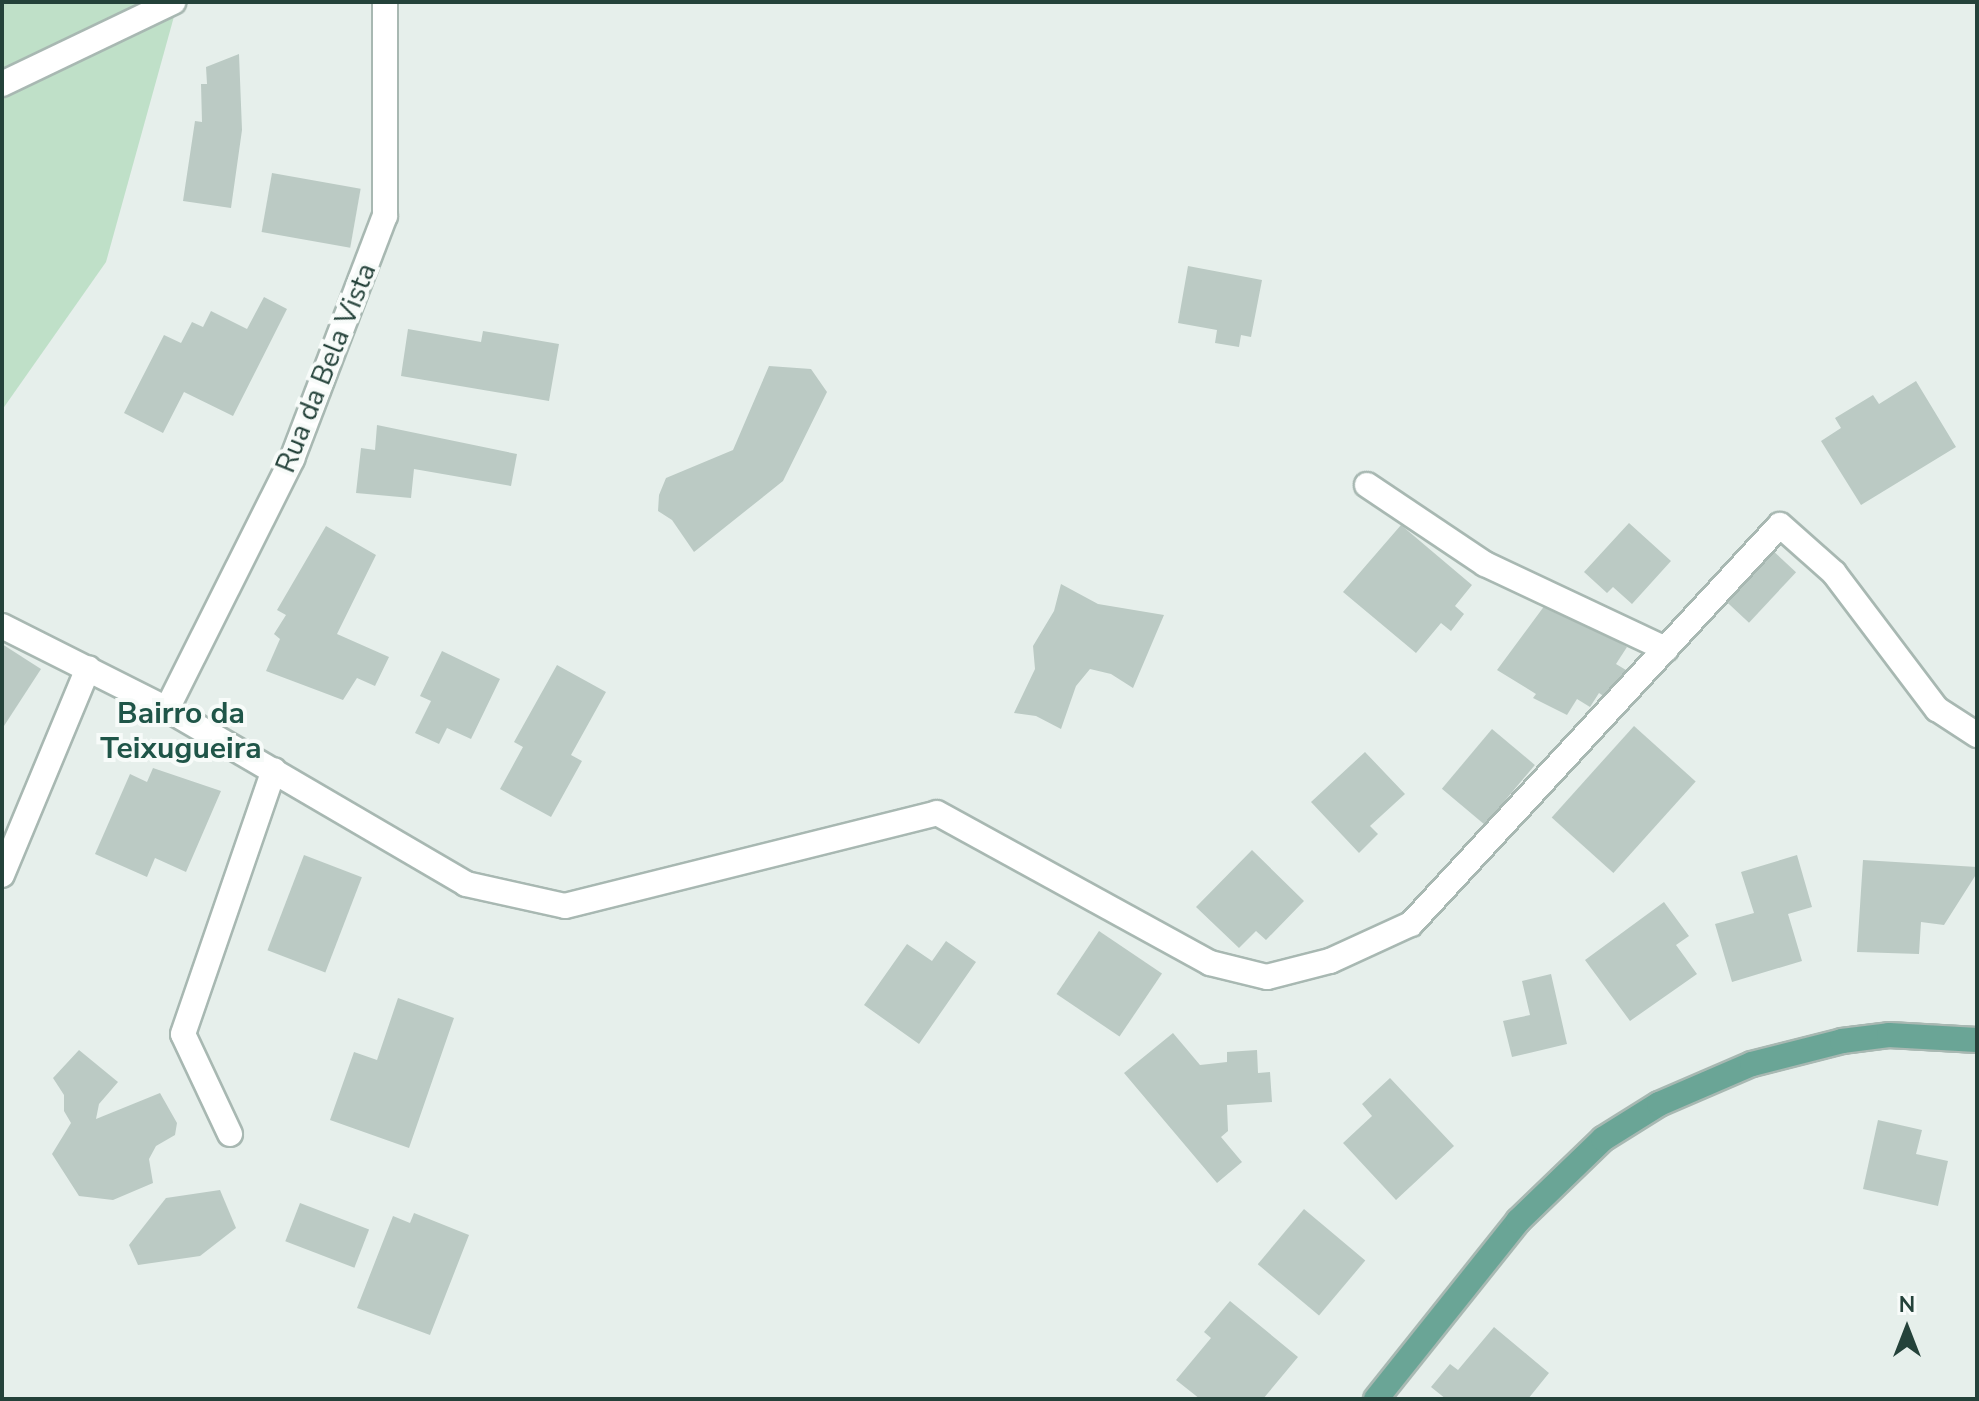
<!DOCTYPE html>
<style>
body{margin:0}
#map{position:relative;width:1979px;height:1401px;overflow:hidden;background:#e6efeb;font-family:"Nunito Sans",sans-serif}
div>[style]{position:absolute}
.green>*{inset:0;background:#bfe0c8}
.building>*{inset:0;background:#bbcac4;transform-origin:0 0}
.roads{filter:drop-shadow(2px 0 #a8b8b2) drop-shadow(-2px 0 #a8b8b2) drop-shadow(0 2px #a8b8b2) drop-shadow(0 -2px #a8b8b2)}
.minor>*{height:24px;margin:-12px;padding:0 12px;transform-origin:12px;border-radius:12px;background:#fff}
.primary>*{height:24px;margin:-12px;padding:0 12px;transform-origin:12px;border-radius:12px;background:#6aa596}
span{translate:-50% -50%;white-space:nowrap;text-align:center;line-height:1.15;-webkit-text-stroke:8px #f7fbf9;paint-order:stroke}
.street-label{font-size:28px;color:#24423a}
.neighbourhood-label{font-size:30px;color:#1f5548;font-weight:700}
.frame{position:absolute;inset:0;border:4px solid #24423a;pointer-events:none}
.north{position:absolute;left:1867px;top:1289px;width:80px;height:80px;-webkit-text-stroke:6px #f7fbf9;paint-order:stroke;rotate:0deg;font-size:22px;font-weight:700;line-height:32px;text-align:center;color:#24423a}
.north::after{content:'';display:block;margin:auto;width:28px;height:36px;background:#24423a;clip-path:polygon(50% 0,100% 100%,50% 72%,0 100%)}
</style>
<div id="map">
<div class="green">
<div style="clip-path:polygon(2px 2px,178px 2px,106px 262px,2px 410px)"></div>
</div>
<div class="building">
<div style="clip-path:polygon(239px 54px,242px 130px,231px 208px,183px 201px,195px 121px,202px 122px,201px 84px,207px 84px,206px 67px)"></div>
<div style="left:272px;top:173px;width:90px;height:60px;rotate:10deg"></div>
<div style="clip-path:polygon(1188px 266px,1262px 280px,1251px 337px,1241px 335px,1239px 347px,1215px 343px,1217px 330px,1178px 323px)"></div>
<div style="clip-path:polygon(264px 297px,287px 309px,233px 416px,184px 392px,163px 433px,124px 413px,164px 335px,181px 343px,192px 322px,203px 327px,211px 311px,247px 329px)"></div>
<div style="clip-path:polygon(408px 329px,481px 342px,483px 331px,559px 344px,549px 401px,401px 376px)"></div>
<div style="clip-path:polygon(769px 366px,811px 369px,827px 392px,783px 481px,694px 552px,672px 520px,658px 511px,659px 495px,666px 478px,733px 450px)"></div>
<div style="clip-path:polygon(1916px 381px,1956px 447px,1861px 505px,1821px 441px,1841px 428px,1835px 418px,1873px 395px,1879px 404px)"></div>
<div style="clip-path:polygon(377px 425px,517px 454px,511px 486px,414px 469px,411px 498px,356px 493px,361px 448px,375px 450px)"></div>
<div style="clip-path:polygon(1629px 523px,1671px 561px,1632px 604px,1613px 587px,1607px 593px,1584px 572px)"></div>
<div style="clip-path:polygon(1401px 525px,1472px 585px,1455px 606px,1464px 614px,1451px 631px,1441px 623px,1416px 653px,1343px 592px)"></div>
<div style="clip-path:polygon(326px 526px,376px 555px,337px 634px,389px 657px,375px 686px,357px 678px,343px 700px,266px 671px,280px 639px,274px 634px,286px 615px,277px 610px)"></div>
<div style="left:1769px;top:547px;width:37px;height:69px;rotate:43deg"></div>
<div style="clip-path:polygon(1061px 584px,1098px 604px,1164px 615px,1133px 688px,1111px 674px,1090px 669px,1076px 686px,1061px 729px,1036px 716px,1014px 713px,1035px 669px,1033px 646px,1054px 611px)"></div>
<div style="clip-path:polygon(1548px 601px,1622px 634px,1618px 642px,1627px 647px,1616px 664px,1626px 670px,1608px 699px,1599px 693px,1590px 707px,1577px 699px,1567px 715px,1533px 698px,1536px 694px,1497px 670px)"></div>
<div style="clip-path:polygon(2px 644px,41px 669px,2px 729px)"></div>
<div style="clip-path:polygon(442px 651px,500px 679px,471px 739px,447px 728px,439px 744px,415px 733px,431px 701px,420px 696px)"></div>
<div style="clip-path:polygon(557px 665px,606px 692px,571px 755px,582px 761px,551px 817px,500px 789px,523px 747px,514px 742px)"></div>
<div style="left:1634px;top:726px;width:83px;height:123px;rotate:42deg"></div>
<div style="left:1492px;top:729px;width:56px;height:78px;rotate:40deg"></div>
<div style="clip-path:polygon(1365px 752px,1405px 794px,1370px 826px,1378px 834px,1359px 853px,1311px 802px)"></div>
<div style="clip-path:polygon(153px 768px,221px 791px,186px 872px,155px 858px,147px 877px,95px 854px,130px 774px,147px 782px)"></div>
<div style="clip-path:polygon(1252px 850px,1304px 901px,1266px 940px,1256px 931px,1239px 948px,1196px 907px)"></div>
<div style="left:304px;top:855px;width:62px;height:102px;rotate:21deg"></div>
<div style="clip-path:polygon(1797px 855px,1812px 907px,1788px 914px,1802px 961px,1732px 982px,1715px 924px,1754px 913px,1741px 872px)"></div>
<div style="clip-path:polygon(1863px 860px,1977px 867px,1977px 873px,1944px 925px,1921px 922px,1919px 954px,1857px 952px)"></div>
<div style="clip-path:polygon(1664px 902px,1689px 936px,1676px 945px,1697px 974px,1630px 1021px,1585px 960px)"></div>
<div style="left:1099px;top:931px;width:76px;height:76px;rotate:34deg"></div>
<div style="clip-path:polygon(946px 941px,976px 962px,919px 1044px,864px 1005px,907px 944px,932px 961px)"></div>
<div style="clip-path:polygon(1551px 974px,1567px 1044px,1512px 1057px,1503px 1021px,1530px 1015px,1522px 981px)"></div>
<div style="clip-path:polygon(398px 998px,454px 1018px,409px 1148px,330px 1120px,354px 1052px,377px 1060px)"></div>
<div style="clip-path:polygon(1173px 1033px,1200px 1065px,1227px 1062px,1227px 1052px,1257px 1050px,1258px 1073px,1270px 1072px,1272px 1102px,1227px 1105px,1228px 1131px,1221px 1137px,1242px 1162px,1217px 1183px,1124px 1073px)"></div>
<div style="clip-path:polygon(79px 1050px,118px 1082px,99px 1104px,96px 1119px,160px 1093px,177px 1123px,175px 1135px,156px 1146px,149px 1159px,153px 1183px,113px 1200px,79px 1196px,52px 1154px,71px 1123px,64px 1111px,64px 1095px,53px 1078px)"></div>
<div style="clip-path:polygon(1390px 1078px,1454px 1146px,1396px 1200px,1343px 1143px,1372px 1116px,1362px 1104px)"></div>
<div style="clip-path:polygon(1878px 1120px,1922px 1130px,1916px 1154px,1948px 1161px,1938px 1206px,1863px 1189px)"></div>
<div style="clip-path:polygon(220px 1190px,236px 1228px,200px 1256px,138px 1265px,129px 1245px,166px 1198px)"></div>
<div style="left:300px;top:1203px;width:74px;height:41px;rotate:21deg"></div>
<div style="left:1304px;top:1209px;width:80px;height:72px;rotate:40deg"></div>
<div style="clip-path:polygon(414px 1213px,469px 1235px,430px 1335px,357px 1308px,393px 1216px,410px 1223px)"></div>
<div style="clip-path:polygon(1230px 1301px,1298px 1357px,1263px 1399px,1200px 1399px,1176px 1380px,1211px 1338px,1204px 1332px)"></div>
<div style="clip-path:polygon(1494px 1327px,1549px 1373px,1528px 1399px,1446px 1399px,1431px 1387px,1450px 1364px,1458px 1370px)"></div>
</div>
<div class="roads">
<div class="minor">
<div style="left:2px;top:84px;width:190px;rotate:-25.6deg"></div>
<div style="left:1367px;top:485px;width:142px;rotate:33.8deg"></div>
<div style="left:1485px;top:564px;width:200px;rotate:25.2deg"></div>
<div style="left:2px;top:626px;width:185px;rotate:26.7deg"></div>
<div style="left:167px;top:709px;width:346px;rotate:30.3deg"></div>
<div style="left:466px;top:884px;width:101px;rotate:12.5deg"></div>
<div style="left:565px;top:906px;width:383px;rotate:-14deg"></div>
<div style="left:937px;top:813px;width:311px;rotate:28.8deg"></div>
<div style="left:1210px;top:963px;width:59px;rotate:13.8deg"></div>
<div style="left:1267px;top:977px;width:65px;rotate:-14.3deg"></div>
<div style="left:1330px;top:961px;width:89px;rotate:-24.6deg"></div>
<div style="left:1411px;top:924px;width:543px;rotate:-47.24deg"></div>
<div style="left:1780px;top:525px;width:72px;rotate:41.6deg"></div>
<div style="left:1834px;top:573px;width:171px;rotate:52.9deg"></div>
<div style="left:1937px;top:709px;width:48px;rotate:33deg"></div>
<div style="left:167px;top:709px;width:280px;rotate:-63.4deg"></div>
<div style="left:292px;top:459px;width:260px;rotate:-69.1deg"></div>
<div style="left:385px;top:216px;width:214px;rotate:-90deg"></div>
<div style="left:2px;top:875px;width:224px;rotate:-67.4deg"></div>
<div style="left:230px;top:1134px;width:110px;rotate:-115.2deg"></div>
<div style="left:183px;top:1034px;width:279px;rotate:-71deg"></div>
</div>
<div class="primary">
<div style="left:1376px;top:1399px;width:228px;rotate:-51.4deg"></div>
<div style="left:1518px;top:1221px;width:118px;rotate:-44deg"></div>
<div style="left:1603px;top:1139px;width:66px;rotate:-32deg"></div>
<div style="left:1659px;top:1104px;width:101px;rotate:-23.3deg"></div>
<div style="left:1752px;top:1064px;width:93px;rotate:-14.3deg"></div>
<div style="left:1842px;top:1041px;width:47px;rotate:-7.3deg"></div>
<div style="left:1889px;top:1035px;width:88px;rotate:3.3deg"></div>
</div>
</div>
<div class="street-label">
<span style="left:326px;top:368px;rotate:-68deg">Rua da Bela Vista</span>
</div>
<div class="neighbourhood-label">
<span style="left:181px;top:731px">Bairro da<br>Teixugueira</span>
</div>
<div class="frame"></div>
<div class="north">N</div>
</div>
